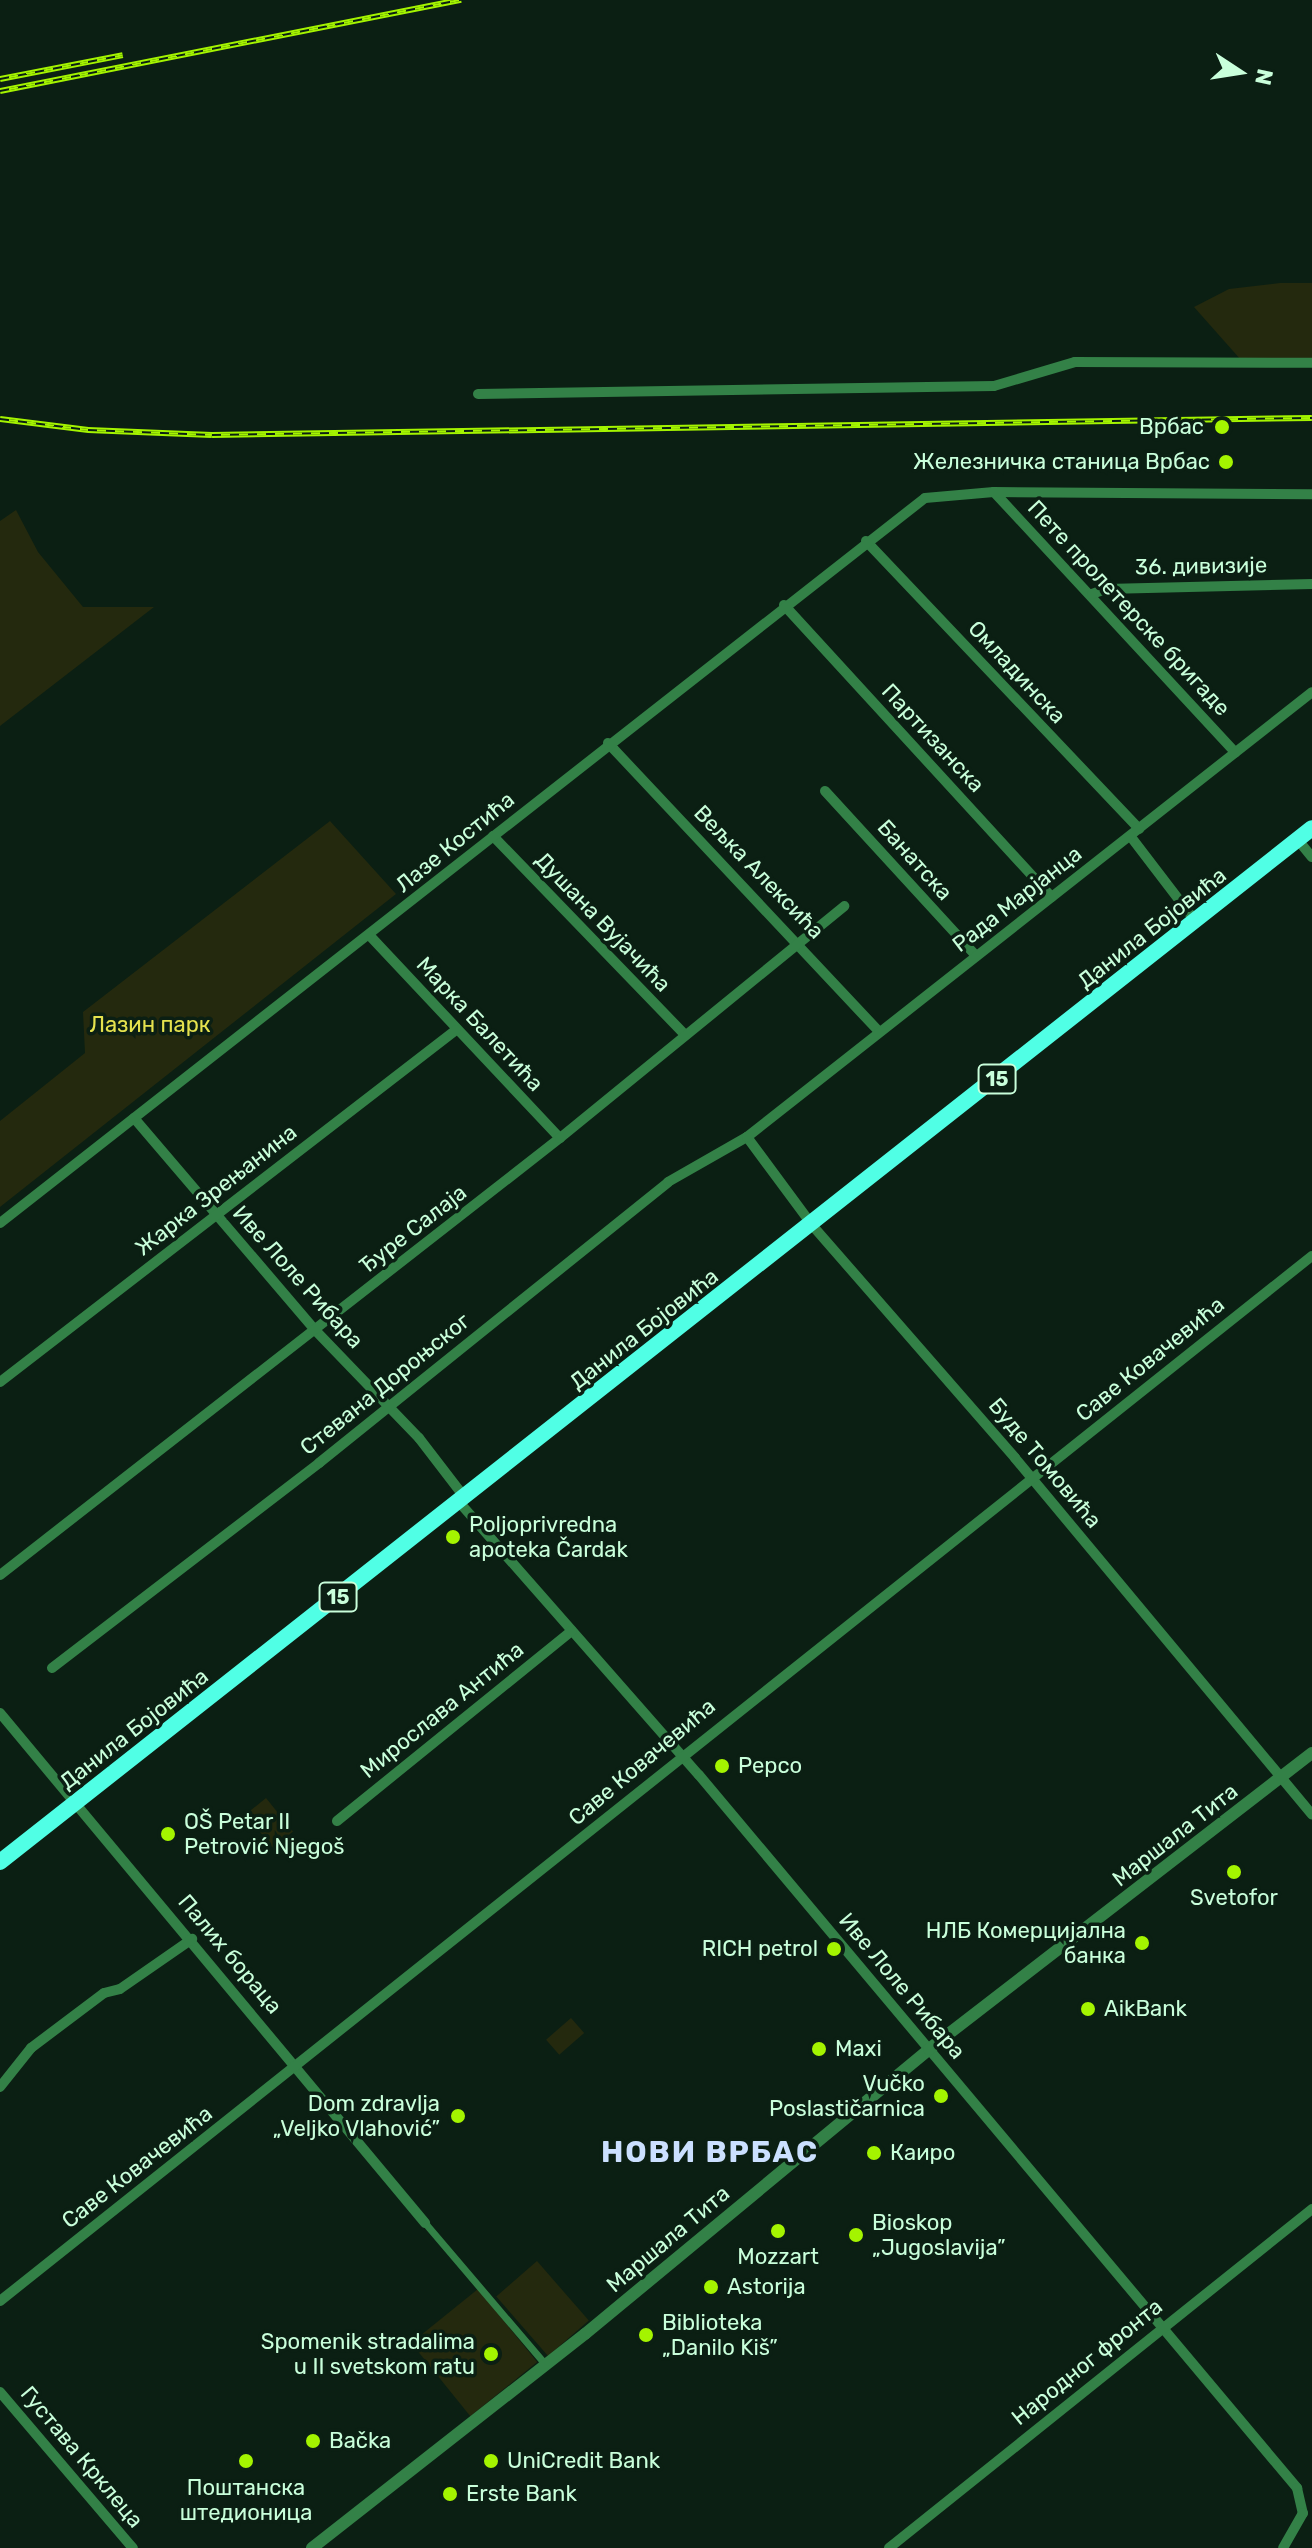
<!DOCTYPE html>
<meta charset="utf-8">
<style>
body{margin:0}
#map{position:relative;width:1312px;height:2548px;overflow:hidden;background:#0b1f13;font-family:Rubik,sans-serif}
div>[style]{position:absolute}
.green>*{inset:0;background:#24290e;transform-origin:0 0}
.pedestrian>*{height:7px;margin:-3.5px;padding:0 3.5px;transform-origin:3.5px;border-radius:3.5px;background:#338147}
.minor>*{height:10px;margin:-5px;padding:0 5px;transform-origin:5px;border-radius:5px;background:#338147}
.tertiary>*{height:12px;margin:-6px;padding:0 6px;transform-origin:6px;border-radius:6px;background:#338147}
.primary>*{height:16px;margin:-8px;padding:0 8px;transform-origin:8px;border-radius:8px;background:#50ffe5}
.rail>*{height:6px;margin-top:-3px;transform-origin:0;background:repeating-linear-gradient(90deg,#0b1f13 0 9px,#a4f400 0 18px);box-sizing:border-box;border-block:2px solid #a4f400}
.dots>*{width:22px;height:22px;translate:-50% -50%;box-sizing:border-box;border:4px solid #0b1f13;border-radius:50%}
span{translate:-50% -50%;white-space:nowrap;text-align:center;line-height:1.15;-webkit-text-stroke:7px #0b1f13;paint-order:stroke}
.shield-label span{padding:2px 6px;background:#0b1f13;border:2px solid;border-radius:6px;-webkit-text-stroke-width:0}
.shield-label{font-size:20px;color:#c9ffdb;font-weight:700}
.poi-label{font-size:22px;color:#c9ffdb}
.right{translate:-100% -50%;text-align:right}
.left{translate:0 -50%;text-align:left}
.street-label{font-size:22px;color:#c9ffdb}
.park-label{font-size:22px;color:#e5e24e}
.district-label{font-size:30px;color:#cbe0ff;font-weight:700;letter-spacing:2px}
.north{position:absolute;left:1200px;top:32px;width:80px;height:80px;-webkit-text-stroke:6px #0b1f13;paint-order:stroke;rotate:102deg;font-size:22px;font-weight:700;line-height:32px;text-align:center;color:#c9ffdb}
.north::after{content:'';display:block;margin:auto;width:28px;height:36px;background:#c9ffdb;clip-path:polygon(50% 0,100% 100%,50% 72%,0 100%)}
</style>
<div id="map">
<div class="green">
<div style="clip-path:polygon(1280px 283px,1312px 283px,1312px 363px,1241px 360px,1194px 307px,1229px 289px)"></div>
<div style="clip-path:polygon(16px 510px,38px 552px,83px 607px,154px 607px,0 726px,0 521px)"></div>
<div style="clip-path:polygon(330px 821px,396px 894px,0 1207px,0 1121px,85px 1053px,83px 1012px)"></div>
<div style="left:266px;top:1798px;width:43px;height:26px;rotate:51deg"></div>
<div style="left:571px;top:2018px;width:20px;height:33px;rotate:49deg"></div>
<div style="left:537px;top:2261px;width:79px;height:54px;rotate:49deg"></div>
<div style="left:478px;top:2289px;width:94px;height:86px;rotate:51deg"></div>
</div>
<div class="pedestrian">
<div style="left:425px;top:2223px;width:185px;rotate:49.6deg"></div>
</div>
<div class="minor">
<div style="left:478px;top:394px;width:516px;rotate:-0.89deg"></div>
<div style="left:994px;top:386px;width:84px;rotate:-16.5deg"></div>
<div style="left:1075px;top:362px;width:237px;rotate:0.2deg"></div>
<div style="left:994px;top:492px;width:355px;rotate:47.2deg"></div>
<div style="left:866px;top:541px;width:397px;rotate:46.5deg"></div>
<div style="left:1092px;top:594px;width:15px;rotate:-20deg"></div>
<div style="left:1106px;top:589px;width:206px;rotate:-1.4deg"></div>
<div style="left:784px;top:605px;width:396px;rotate:47.5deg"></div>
<div style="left:608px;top:743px;width:395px;rotate:46.8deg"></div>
<div style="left:825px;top:791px;width:224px;rotate:47.5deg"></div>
<div style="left:493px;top:836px;width:277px;rotate:46deg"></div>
<div style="left:1131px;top:837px;width:107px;rotate:52.6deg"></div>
<div style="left:1298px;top:840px;width:22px;rotate:51deg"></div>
<div style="left:371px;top:937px;width:276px;rotate:46.8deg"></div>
<div style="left:134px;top:1118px;width:280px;rotate:49.5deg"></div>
<div style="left:316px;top:1331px;width:149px;rotate:46.1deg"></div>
<div style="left:419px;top:1438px;width:76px;rotate:52.5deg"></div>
<div style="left:747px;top:1137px;width:109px;rotate:53.5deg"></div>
<div style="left:812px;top:1225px;width:309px;rotate:48.9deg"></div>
<div style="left:1015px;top:1458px;width:464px;rotate:50.2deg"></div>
<div style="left:0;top:1223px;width:1175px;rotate:-38.09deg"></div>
<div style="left:925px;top:498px;width:69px;rotate:-5deg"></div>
<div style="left:994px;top:492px;width:318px;rotate:0.4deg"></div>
<div style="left:0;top:1382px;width:576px;rotate:-37.67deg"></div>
<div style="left:459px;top:1502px;width:363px;rotate:48.7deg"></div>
<div style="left:699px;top:1775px;width:931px;rotate:50.01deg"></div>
<div style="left:1297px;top:2488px;width:26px;rotate:77deg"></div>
<div style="left:1303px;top:2513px;width:40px;rotate:119.7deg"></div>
<div style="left:0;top:1575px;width:710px;rotate:-37.97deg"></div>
<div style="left:560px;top:1138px;width:367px;rotate:-39.2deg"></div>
<div style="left:52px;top:1668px;width:337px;rotate:-37.5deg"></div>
<div style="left:319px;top:1463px;width:448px;rotate:-38.8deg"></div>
<div style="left:668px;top:1182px;width:91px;rotate:-29.7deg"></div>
<div style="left:747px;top:1137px;width:719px;rotate:-38.22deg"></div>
<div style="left:0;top:1713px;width:664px;rotate:50.19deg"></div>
<div style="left:337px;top:1821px;width:302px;rotate:-39deg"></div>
<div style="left:0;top:2087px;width:50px;rotate:-51.5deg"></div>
<div style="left:31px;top:2048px;width:91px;rotate:-37deg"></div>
<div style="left:104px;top:1993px;width:16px;rotate:-14deg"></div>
<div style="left:120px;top:1989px;width:88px;rotate:-34.8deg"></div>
<div style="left:0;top:2301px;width:1677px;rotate:-38.54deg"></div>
<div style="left:0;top:2392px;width:205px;rotate:49.6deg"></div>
<div style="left:889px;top:2548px;width:542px;rotate:-38.71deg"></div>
</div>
<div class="tertiary">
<div style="left:312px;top:2548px;width:347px;rotate:-38.1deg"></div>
<div style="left:585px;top:2334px;width:447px;rotate:-39.6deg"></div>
<div style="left:929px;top:2049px;width:484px;rotate:-37.7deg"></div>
</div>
<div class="primary">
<div style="left:0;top:1862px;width:1670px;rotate:-38.24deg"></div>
</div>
<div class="rail">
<div style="left:0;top:79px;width:125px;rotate:-11deg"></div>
<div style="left:0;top:91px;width:470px;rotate:-11.2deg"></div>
<div style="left:0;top:419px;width:89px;rotate:7.1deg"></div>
<div style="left:88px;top:430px;width:124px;rotate:2.3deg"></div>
<div style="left:212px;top:435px;width:1100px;rotate:-0.89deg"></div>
</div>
<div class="dots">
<div style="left:1222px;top:427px;background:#a4f400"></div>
<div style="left:1226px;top:462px;background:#a4f400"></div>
<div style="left:453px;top:1537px;background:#a4f400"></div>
<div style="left:722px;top:1766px;background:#a4f400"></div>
<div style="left:168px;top:1834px;background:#a4f400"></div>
<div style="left:1234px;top:1872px;background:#a4f400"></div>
<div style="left:1142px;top:1943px;background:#a4f400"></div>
<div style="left:834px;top:1949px;background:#a4f400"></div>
<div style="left:1088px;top:2009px;background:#a4f400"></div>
<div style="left:819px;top:2049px;background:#a4f400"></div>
<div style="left:941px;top:2096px;background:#a4f400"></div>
<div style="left:458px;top:2116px;background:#a4f400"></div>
<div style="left:874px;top:2153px;background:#a4f400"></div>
<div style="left:778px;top:2231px;background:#a4f400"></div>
<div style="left:856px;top:2235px;background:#a4f400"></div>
<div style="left:711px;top:2287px;background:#a4f400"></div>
<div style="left:646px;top:2335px;background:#a4f400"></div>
<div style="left:491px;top:2354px;background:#a4f400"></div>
<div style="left:313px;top:2441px;background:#a4f400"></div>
<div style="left:246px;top:2461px;background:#a4f400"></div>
<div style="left:491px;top:2461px;background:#a4f400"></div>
<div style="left:450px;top:2494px;background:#a4f400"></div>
</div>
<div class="shield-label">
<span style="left:997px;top:1079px">15</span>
<span style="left:338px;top:1597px">15</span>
</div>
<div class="poi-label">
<span class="right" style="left:1204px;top:427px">Врбас</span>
<span class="right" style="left:1210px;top:462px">Железничка станица Врбас</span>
<span class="left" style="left:469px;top:1537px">Poljoprivredna<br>apoteka Čardak</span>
<span class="left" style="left:738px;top:1766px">Pepco</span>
<span class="left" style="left:184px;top:1834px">OŠ Petar II<br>Petrović Njegoš</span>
<span style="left:1234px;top:1898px">Svetofor</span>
<span class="right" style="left:1126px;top:1943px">НЛБ Комерцијална<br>банка</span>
<span class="right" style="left:818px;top:1949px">RICH petrol</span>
<span class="left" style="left:1104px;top:2009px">AikBank</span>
<span class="left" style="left:835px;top:2049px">Maxi</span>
<span class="right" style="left:925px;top:2096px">Vučko<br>Poslastičarnica</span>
<span class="right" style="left:440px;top:2116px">Dom zdravlja<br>„Veljko Vlahović”</span>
<span class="left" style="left:890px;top:2153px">Каиро</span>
<span class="left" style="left:872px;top:2235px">Bioskop<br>„Jugoslavija”</span>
<span style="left:778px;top:2257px">Mozzart</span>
<span class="left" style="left:727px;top:2287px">Astorija</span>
<span class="left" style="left:662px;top:2335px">Biblioteka<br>„Danilo Kiš”</span>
<span class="right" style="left:475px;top:2354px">Spomenik stradalima<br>u II svetskom ratu</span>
<span class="left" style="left:329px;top:2441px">Bačka</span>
<span class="left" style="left:507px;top:2461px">UniCredit Bank</span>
<span style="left:246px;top:2500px">Поштанска<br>штедионица</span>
<span class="left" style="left:466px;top:2494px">Erste Bank</span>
</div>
<div class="street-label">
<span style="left:1201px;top:566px;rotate:-1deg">36. дивизије</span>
<span style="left:1129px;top:608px;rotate:47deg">Пете пролетерске бригаде</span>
<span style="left:1017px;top:672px;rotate:47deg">Омладинска</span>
<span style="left:933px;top:738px;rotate:47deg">Партизанска</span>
<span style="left:455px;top:842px;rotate:-39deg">Лазе Костића</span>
<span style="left:915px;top:860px;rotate:48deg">Банатска</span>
<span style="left:759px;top:872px;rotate:46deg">Вељка Алексића</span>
<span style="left:1017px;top:899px;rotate:-38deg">Рада Марјанца</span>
<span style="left:603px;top:922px;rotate:46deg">Душана Вујачића</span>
<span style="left:1152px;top:928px;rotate:-38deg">Данила Бојовића</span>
<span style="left:480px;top:1024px;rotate:47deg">Марка Балетића</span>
<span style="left:216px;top:1190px;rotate:-38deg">Жарка Зрењанина</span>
<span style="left:413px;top:1229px;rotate:-38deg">Ђуре Салаја</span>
<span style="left:298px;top:1277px;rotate:48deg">Иве Лоле Рибара</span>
<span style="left:644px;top:1329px;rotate:-38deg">Данила Бојовића</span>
<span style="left:1150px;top:1359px;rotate:-39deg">Саве Ковачевића</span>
<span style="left:385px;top:1384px;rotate:-39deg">Стевана Дороњског</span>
<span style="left:1045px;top:1463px;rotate:50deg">Буде Томовића</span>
<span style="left:442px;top:1710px;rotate:-39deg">Мирослава Антића</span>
<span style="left:134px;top:1729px;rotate:-38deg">Данила Бојовића</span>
<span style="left:642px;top:1762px;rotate:-40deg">Саве Ковачевића</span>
<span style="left:1175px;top:1835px;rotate:-38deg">Маршала Тита</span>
<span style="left:230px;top:1954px;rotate:50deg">Палих бораца</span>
<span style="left:902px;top:1986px;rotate:50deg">Иве Лоле Рибара</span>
<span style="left:137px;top:2167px;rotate:-38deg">Саве Ковачевића</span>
<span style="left:668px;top:2239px;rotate:-40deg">Маршала Тита</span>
<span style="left:1087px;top:2362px;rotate:-39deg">Народног фронта</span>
<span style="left:82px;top:2457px;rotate:50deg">Густава Крклеца</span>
</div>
<div class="park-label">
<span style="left:150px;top:1025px">Лазин парк</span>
</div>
<div class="district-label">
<span style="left:710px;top:2152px">НОВИ ВРБАС</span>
</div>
<div class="north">N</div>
</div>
